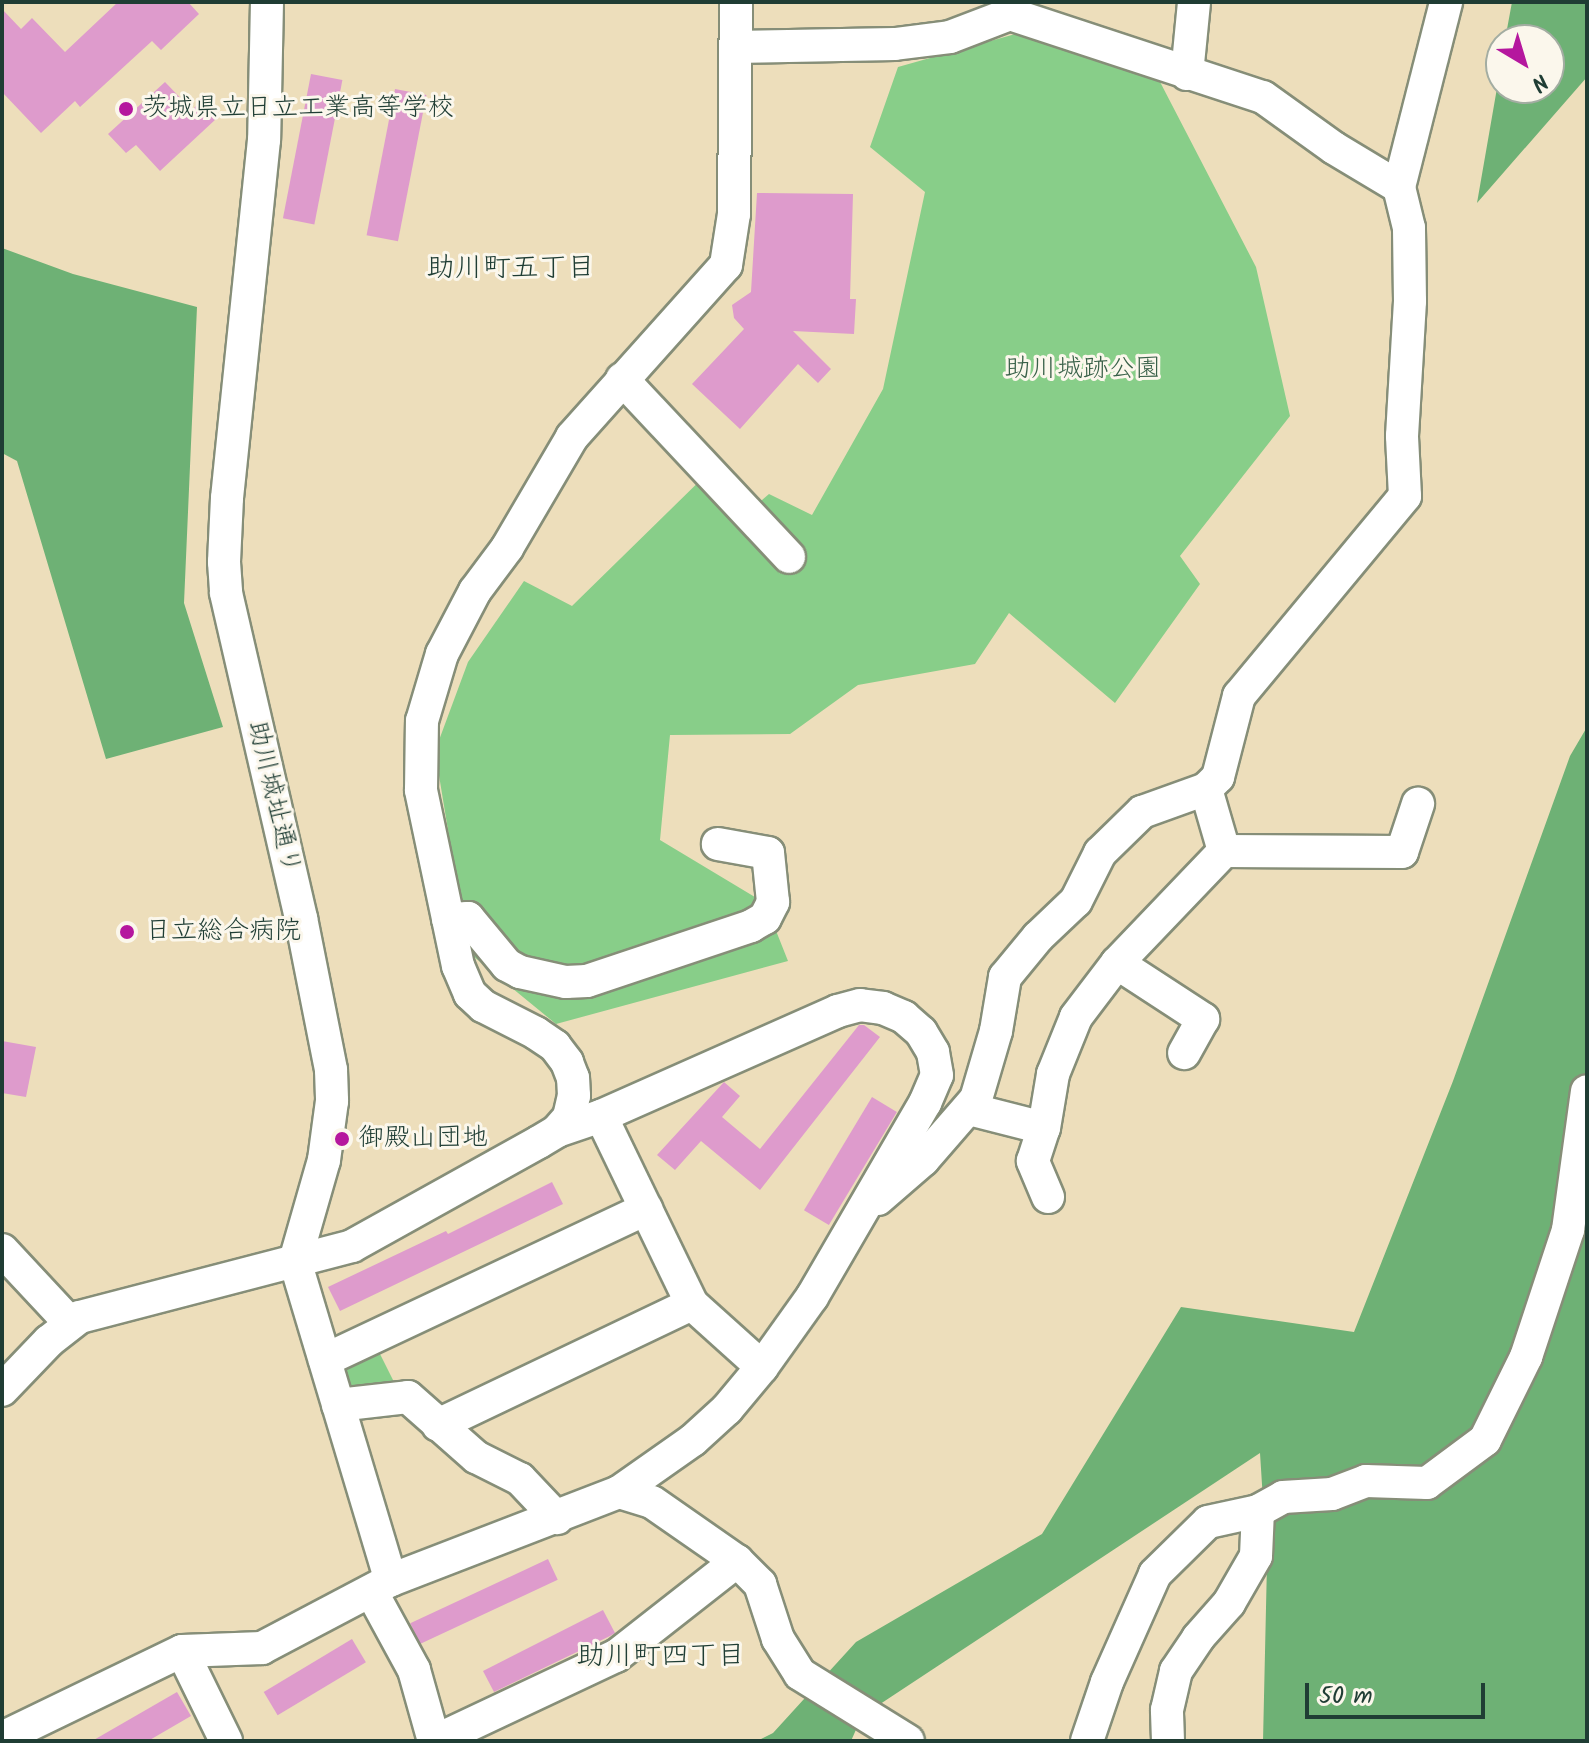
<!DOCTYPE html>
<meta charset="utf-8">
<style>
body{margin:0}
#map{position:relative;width:1589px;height:1743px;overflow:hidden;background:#eddebb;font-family:Kalam,"Klee One",sans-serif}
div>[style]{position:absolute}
.green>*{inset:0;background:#88ce89}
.forest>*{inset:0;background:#6eb175}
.building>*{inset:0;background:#de9bcc;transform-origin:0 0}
.roads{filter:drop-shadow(2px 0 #868e78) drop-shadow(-2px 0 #868e78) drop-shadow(0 2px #868e78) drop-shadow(0 -2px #868e78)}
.minor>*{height:32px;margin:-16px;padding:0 16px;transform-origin:16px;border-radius:16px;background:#fff}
.dots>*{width:22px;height:22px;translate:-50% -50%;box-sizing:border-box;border:4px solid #fbf7ec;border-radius:50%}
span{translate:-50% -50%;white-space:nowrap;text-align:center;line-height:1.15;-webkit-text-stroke:6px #fbf7ec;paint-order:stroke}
.poi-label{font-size:26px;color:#1f3d34}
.left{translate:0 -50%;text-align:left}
.park-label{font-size:26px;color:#396149}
.street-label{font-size:26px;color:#1f3d34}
.neighbourhood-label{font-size:28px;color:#1f3d34}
.frame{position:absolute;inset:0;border:4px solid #1f3d34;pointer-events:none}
.north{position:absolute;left:1485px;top:24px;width:80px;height:80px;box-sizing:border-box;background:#fbf7ec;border:2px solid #a3ada2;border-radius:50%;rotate:142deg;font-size:22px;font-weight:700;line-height:32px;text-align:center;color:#1f3d34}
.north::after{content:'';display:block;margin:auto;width:28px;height:36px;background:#b5179e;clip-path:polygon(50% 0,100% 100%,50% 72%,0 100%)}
.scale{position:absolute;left:1305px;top:1683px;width:180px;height:36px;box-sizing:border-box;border:4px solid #1f3d34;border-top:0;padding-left:10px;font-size:24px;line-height:28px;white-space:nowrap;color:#1f3d34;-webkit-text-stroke:6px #fbf7ec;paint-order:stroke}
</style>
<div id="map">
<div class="green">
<div style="clip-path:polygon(1019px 33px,1158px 78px,1256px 267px,1290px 416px,1180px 556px,1200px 584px,1115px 703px,1009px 613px,975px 664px,858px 685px,790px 734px,670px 735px,660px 840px,765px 903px,788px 961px,556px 1024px,468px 952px,435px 751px,468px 662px,524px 581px,572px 606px,717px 464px,754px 507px,769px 494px,812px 515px,883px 389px,925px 192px,870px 147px,898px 67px)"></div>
<div style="clip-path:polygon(373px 1340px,400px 1394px,340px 1401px,327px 1361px)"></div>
</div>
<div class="forest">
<div style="clip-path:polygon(1512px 2px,1587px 2px,1587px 77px,1477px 203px,1501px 65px,1501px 88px,1549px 88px,1549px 40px,1505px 40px)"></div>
<div style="clip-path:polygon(2px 248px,73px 274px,197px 307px,184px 603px,223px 727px,106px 759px,17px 461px,2px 453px)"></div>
<div style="clip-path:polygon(1587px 727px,1587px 1741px,1263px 1741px,1267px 1563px,1260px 1453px,862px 1716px,851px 1741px,757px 1741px,773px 1733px,856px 1642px,1042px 1534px,1181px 1307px,1354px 1332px,1453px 1081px,1570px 756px)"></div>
</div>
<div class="building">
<div style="clip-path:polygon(118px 2px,188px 2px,199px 14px,161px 50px,152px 41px,80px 107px,75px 101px,41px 133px,2px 92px,2px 9px,21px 29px,32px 18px,65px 52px)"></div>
<div style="left:311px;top:74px;width:32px;height:147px;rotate:11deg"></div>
<div style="clip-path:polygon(165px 82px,192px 110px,200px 102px,216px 119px,160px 171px,136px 145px,126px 153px,108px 134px)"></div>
<div style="left:395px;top:89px;width:32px;height:149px;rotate:11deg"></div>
<div style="clip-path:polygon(757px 193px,853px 194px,850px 299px,856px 299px,854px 334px,793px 331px,831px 369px,818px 383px,798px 364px,740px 429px,692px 384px,744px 329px,734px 318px,732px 305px,751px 292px)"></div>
<div style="clip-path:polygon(859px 1025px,864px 1025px,880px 1037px,760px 1190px,701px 1141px,675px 1170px,657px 1155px,724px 1082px,740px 1096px,722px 1117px,760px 1149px)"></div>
<div style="clip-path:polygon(2px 1041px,36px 1047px,26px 1097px,2px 1093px)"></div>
<div style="left:872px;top:1097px;width:29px;height:132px;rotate:31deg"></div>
<div style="clip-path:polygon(552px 1182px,563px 1204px,340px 1311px,328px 1287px,446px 1231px,448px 1234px)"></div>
<div style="left:548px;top:1559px;width:23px;height:152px;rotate:65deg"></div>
<div style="clip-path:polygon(603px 1610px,615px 1633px,610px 1636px,494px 1692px,483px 1671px)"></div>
<div style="left:352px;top:1639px;width:27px;height:103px;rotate:59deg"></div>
<div style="clip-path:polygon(177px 1692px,191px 1716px,148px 1741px,92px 1741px)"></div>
</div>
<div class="roads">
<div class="minor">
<div style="left:267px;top:2px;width:138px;rotate:91.2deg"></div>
<div style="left:264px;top:140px;width:360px;rotate:95.9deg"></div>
<div style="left:227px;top:498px;width:64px;rotate:92.7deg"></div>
<div style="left:224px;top:562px;width:31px;rotate:86deg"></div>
<div style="left:226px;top:593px;width:334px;rotate:77deg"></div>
<div style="left:301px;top:918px;width:155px;rotate:78.8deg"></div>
<div style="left:331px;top:1070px;width:31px;rotate:88deg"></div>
<div style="left:332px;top:1101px;width:60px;rotate:97.7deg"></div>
<div style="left:324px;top:1160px;width:105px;rotate:106deg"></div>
<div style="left:735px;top:47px;width:160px;rotate:-1.1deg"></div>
<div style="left:895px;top:44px;width:55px;rotate:-7.3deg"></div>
<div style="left:950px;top:37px;width:64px;rotate:-21deg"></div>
<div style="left:1010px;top:14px;width:266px;rotate:18.2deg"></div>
<div style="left:1263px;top:97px;width:87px;rotate:35.7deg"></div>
<div style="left:1334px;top:148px;width:76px;rotate:31deg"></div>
<div style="left:1187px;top:74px;width:72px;rotate:-84.4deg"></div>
<div style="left:622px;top:379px;width:244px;rotate:46.8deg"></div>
<div style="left:1206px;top:789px;width:65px;rotate:73.8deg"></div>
<div style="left:1224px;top:851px;width:178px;rotate:0.3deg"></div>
<div style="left:1402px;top:852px;width:51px;rotate:-71.6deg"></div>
<div style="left:448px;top:919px;width:20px;rotate:-3deg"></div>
<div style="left:468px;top:918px;width:61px;rotate:50.3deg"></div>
<div style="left:507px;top:965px;width:15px;rotate:28deg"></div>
<div style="left:520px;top:972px;width:47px;rotate:12.3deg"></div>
<div style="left:566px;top:982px;width:21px;rotate:-3deg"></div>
<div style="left:587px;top:981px;width:173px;rotate:-18.5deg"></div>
<div style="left:751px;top:926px;width:16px;rotate:-30deg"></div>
<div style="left:765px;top:918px;width:18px;rotate:-63deg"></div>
<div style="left:773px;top:902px;width:49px;rotate:-95.8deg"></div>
<div style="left:768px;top:853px;width:51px;rotate:-169.8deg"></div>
<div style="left:1117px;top:963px;width:103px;rotate:33.1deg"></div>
<div style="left:1203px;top:1019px;width:39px;rotate:119deg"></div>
<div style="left:969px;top:1109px;width:77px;rotate:14.2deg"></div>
<div style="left:601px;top:1116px;width:209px;rotate:64.2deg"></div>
<div style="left:692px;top:1304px;width:94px;rotate:42deg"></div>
<div style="left:1048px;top:1197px;width:39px;rotate:-113deg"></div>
<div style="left:1033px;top:1161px;width:35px;rotate:-72deg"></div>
<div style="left:1044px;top:1128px;width:55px;rotate:-80.5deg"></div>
<div style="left:1053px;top:1074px;width:61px;rotate:-68deg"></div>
<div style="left:1076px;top:1017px;width:68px;rotate:-52.8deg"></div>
<div style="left:1117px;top:963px;width:155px;rotate:-46.3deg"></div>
<div style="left:878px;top:1199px;width:60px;rotate:-40.9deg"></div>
<div style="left:923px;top:1160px;width:81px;rotate:-49deg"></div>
<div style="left:976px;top:1099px;width:71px;rotate:-73.6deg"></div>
<div style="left:996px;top:1031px;width:55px;rotate:-80.5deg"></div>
<div style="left:1005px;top:977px;width:52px;rotate:-50.5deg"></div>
<div style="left:1038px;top:937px;width:52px;rotate:-43.5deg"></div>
<div style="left:1076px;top:901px;width:54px;rotate:-63.4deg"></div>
<div style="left:1100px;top:853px;width:59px;rotate:-44.3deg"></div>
<div style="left:1142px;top:812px;width:68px;rotate:-19.8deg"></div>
<div style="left:1206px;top:789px;width:17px;rotate:-45deg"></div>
<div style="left:1218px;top:777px;width:84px;rotate:-75.5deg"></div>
<div style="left:1239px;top:696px;width:260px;rotate:-50.3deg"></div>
<div style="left:1405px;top:496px;width:60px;rotate:-92.9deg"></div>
<div style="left:1402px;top:436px;width:135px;rotate:-86.6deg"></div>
<div style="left:1410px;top:301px;width:73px;rotate:-90.8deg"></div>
<div style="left:1409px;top:228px;width:42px;rotate:-103.7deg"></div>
<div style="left:1399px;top:187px;width:191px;rotate:-75.7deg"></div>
<div style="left:2px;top:1250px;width:100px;rotate:47deg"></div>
<div style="left:295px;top:1261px;width:333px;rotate:73.3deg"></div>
<div style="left:325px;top:1360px;width:355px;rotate:-25.2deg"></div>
<div style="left:2px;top:1390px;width:68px;rotate:-46.2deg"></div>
<div style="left:49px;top:1341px;width:39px;rotate:-38deg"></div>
<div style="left:80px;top:1317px;width:281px;rotate:-14.6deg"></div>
<div style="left:352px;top:1246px;width:214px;rotate:-29.1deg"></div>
<div style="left:539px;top:1142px;width:21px;rotate:-31deg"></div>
<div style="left:557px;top:1131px;width:18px;rotate:-49deg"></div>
<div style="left:569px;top:1117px;width:22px;rotate:-77deg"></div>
<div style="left:574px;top:1096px;width:18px;rotate:-93deg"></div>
<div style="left:573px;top:1078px;width:17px;rotate:-111deg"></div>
<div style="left:567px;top:1062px;width:20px;rotate:-127deg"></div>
<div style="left:555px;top:1046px;width:23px;rotate:-146deg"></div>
<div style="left:536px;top:1033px;width:59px;rotate:-153deg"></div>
<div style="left:483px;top:1006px;width:18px;rotate:-137deg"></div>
<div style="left:470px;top:994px;width:30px;rotate:-113deg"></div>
<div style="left:458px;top:966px;width:180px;rotate:-101.9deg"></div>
<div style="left:421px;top:790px;width:69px;rotate:-89.2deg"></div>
<div style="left:422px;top:721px;width:70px;rotate:-73.4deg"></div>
<div style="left:442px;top:654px;width:71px;rotate:-62.4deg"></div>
<div style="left:475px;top:591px;width:54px;rotate:-53.3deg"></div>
<div style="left:507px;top:548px;width:129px;rotate:-59.6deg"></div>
<div style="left:572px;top:437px;width:231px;rotate:-48.2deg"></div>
<div style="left:726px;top:265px;width:52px;rotate:-81.1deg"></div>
<div style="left:734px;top:214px;width:212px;rotate:-89.5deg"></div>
<div style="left:338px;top:1405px;width:70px;rotate:-6.5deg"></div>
<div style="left:408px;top:1397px;width:91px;rotate:41.4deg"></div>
<div style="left:476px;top:1457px;width:49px;rotate:26.6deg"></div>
<div style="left:520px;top:1479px;width:54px;rotate:46.5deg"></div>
<div style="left:438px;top:1425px;width:281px;rotate:-25.5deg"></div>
<div style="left:619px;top:1492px;width:34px;rotate:17deg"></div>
<div style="left:652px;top:1502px;width:103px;rotate:34.8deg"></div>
<div style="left:737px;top:1561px;width:33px;rotate:45deg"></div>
<div style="left:760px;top:1584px;width:58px;rotate:71.9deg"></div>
<div style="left:778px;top:1639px;width:41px;rotate:57.8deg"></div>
<div style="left:800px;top:1674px;width:127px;rotate:31.8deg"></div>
<div style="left:371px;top:1591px;width:90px;rotate:61.4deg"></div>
<div style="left:414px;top:1670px;width:74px;rotate:74.3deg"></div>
<div style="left:182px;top:1651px;width:100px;rotate:63.9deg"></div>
<div style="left:2px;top:1738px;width:200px;rotate:-25.8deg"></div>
<div style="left:182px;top:1651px;width:80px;rotate:-2.1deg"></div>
<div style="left:262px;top:1648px;width:146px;rotate:-27.8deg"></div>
<div style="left:391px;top:1580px;width:244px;rotate:-21.1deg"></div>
<div style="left:619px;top:1492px;width:90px;rotate:-35.1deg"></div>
<div style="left:693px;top:1440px;width:46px;rotate:-42.4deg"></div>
<div style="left:727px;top:1409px;width:55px;rotate:-50.2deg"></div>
<div style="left:762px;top:1367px;width:86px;rotate:-54.5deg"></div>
<div style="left:812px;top:1297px;width:225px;rotate:-59.8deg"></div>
<div style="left:925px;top:1103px;width:30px;rotate:-67deg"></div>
<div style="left:937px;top:1075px;width:23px;rotate:-100deg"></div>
<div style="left:933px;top:1052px;width:23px;rotate:-121deg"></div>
<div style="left:921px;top:1032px;width:23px;rotate:-139deg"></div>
<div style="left:904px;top:1017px;width:23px;rotate:-157deg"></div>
<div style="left:883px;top:1008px;width:23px;rotate:-173deg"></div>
<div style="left:860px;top:1005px;width:23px;rotate:165deg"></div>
<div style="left:838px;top:1011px;width:259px;rotate:156.1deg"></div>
<div style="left:601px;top:1116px;width:46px;rotate:161.2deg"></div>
<div style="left:435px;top:1741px;width:200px;rotate:-25.2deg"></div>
<div style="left:616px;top:1656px;width:154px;rotate:-38.1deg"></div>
<div style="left:1087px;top:1741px;width:62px;rotate:-71.3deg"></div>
<div style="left:1107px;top:1682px;width:118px;rotate:-66deg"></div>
<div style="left:1155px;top:1574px;width:74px;rotate:-44.5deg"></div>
<div style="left:1208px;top:1522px;width:51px;rotate:-12.4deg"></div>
<div style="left:1258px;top:1511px;width:29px;rotate:-29deg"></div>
<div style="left:1283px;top:1497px;width:49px;rotate:-3.5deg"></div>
<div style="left:1332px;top:1494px;width:36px;rotate:-21deg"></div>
<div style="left:1366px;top:1481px;width:61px;rotate:1.9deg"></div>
<div style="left:1427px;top:1483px;width:72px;rotate:-36.6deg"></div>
<div style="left:1485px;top:1440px;width:93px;rotate:-63.7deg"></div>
<div style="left:1526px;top:1357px;width:134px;rotate:-71.7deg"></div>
<div style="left:1568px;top:1230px;width:140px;rotate:-82.2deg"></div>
<div style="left:1168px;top:1741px;width:31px;rotate:-92deg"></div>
<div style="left:1167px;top:1710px;width:40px;rotate:-77deg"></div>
<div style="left:1176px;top:1671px;width:40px;rotate:-56deg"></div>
<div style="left:1198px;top:1638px;width:47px;rotate:-48.5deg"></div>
<div style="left:1229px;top:1603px;width:54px;rotate:-60.1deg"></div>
<div style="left:1256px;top:1556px;width:45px;rotate:-87.5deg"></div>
</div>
</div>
<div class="dots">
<div style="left:126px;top:109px;background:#b5179e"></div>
<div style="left:127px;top:932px;background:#b5179e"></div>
<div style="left:342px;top:1139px;background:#b5179e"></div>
</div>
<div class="poi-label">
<span class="left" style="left:142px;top:109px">茨城県立日立工業高等学校</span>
<span class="left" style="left:145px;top:932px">日立総合病院</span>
<span class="left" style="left:358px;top:1139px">御殿山団地</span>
</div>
<div class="park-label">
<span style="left:1083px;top:370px">助川城跡公園</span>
</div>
<div class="street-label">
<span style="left:273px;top:798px;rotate:77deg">助川城址通り</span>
</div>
<div class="neighbourhood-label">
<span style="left:511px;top:269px">助川町五丁目</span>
<span style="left:661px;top:1657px">助川町四丁目</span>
</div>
<div class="frame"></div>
<div class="north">N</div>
<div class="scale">50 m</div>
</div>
